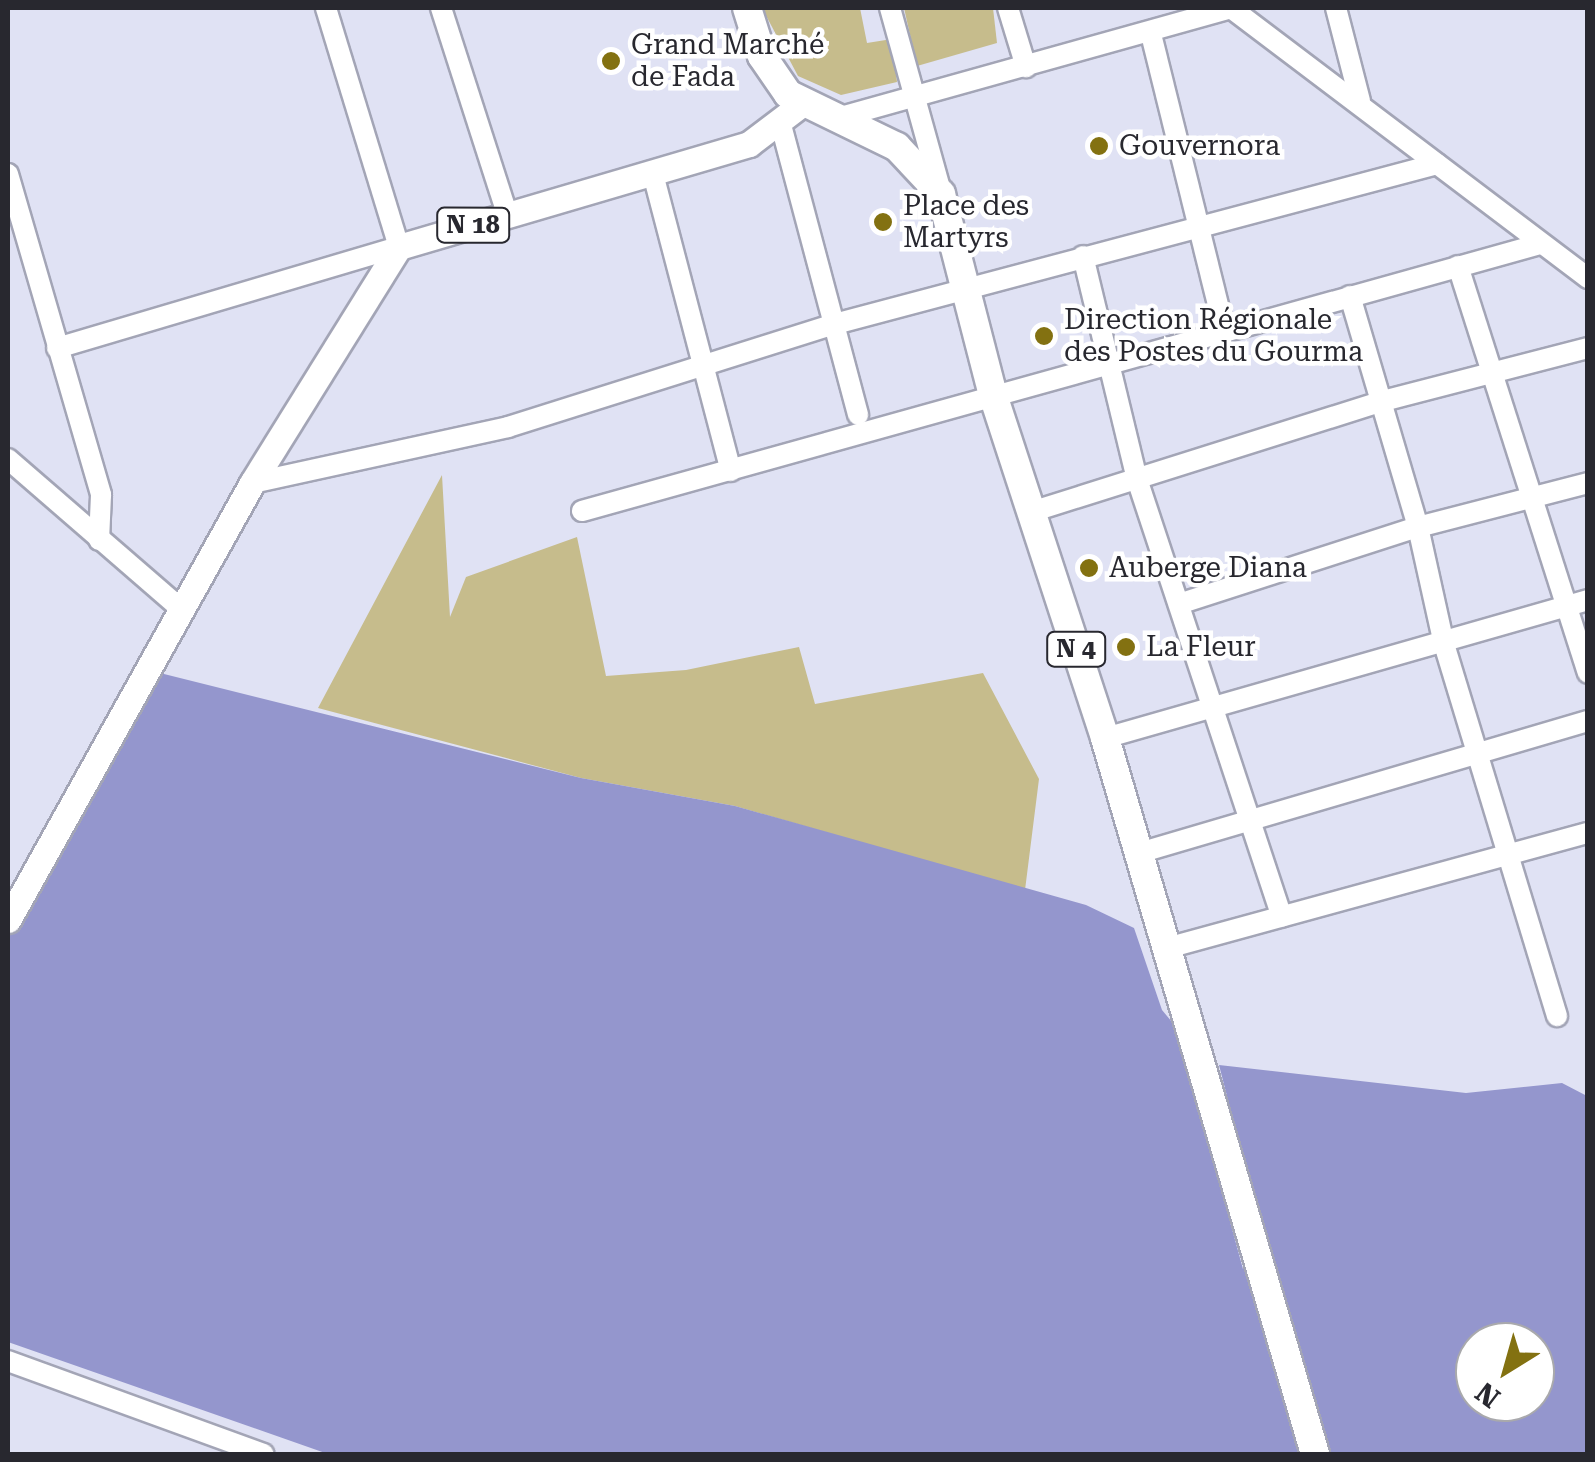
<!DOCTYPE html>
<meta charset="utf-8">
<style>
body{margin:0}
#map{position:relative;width:1595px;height:1462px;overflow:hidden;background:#e0e2f4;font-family:"Roboto Serif",serif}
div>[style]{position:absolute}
.green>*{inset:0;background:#c6bc8c}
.water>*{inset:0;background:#9496cd}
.roads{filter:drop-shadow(2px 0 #a3a5b6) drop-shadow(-2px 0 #a3a5b6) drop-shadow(0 2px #a3a5b6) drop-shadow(0 -2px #a3a5b6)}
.minor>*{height:20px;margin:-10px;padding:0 10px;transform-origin:10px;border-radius:10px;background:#fff}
.major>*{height:25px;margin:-12.5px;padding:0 12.5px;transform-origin:12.5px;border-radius:12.5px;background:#fff}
.highway>*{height:28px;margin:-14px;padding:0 14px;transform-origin:14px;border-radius:14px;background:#fff}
.dots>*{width:28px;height:28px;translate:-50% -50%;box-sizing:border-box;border:5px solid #fff;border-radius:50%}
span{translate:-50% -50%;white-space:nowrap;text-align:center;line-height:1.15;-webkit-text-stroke:9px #fff;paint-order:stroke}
.shield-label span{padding:2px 8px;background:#fff;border:2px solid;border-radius:8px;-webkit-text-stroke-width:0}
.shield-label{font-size:25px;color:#28282f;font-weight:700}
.poi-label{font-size:28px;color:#28282f}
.left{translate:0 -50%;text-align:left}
.frame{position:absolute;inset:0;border:10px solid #28282f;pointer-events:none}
.north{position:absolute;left:1455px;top:1322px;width:100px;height:100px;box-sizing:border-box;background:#fff;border:2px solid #a9a9ac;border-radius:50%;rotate:217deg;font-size:28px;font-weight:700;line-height:40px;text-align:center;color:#28282f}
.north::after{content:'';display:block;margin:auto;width:35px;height:45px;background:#837111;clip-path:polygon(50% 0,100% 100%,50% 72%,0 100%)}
</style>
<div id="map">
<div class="green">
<div style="clip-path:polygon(762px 8px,860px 8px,867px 43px,892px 39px,897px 82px,841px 95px,798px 76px)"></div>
<div style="clip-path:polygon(904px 8px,993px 8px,997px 43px,917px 66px)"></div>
<div style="clip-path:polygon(442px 475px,450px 617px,466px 577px,577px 537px,606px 676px,686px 670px,799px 647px,815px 704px,983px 673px,1039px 779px,1025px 890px,735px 806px,581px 778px,318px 708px)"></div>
</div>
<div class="water">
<div style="clip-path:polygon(evenodd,160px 673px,581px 778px,735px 806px,1086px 905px,1134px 928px,1162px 1010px,1177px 1028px,1243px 1269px,1270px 1264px,1219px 1065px,1466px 1093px,1562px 1083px,1587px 1096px,1587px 1454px,1327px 1454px,1265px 1331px,1299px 1454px,328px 1454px,8px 1342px,8px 920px,160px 673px,1475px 1342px,1535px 1342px,1535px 1402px,1475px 1402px,1475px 1342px)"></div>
</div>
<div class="roads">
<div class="minor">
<div style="left:441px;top:8px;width:216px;rotate:72.2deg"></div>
<div style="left:890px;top:8px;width:191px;rotate:74.5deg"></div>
<div style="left:1008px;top:8px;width:62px;rotate:73deg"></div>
<div style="left:1231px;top:8px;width:448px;rotate:37.1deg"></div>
<div style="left:1336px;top:8px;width:96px;rotate:75.5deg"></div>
<div style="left:1151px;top:34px;width:307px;rotate:76.1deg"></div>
<div style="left:841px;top:117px;width:406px;rotate:-15.6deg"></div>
<div style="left:781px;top:125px;width:300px;rotate:75.1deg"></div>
<div style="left:8px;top:174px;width:334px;rotate:73.8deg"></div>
<div style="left:101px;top:495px;width:45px;rotate:92.5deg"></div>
<div style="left:653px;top:174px;width:307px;rotate:75.3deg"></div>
<div style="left:1083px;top:256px;width:229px;rotate:76.4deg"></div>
<div style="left:1137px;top:479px;width:461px;rotate:71.7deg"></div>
<div style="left:1458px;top:266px;width:427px;rotate:72.3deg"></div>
<div style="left:1350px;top:296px;width:241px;rotate:73.6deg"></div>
<div style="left:1418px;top:527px;width:120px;rotate:77.5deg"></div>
<div style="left:1444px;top:644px;width:389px;rotate:73.1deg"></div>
<div style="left:57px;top:348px;width:357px;rotate:-16.5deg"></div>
<div style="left:399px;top:247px;width:250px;rotate:-107deg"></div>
<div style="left:8px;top:459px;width:228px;rotate:40.9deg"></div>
<div style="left:252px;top:483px;width:262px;rotate:-12.3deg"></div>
<div style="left:508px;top:427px;width:339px;rotate:-17.5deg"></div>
<div style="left:831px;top:325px;width:627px;rotate:-14.88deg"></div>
<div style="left:582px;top:511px;width:995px;rotate:-15.57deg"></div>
<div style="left:1031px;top:512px;width:369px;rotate:-17.5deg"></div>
<div style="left:1383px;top:401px;width:212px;rotate:-14.5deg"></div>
<div style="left:1179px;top:604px;width:251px;rotate:-17.9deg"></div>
<div style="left:1418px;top:527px;width:176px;rotate:-14.5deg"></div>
<div style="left:1105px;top:738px;width:502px;rotate:-15.95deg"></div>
<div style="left:1139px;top:853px;width:468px;rotate:-16.4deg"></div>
<div style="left:1167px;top:948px;width:436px;rotate:-15.3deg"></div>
<div style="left:8px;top:1361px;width:272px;rotate:20deg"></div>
</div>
<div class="major">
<div style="left:8px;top:920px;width:501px;rotate:-60.82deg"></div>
<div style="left:252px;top:483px;width:278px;rotate:-58.1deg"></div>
<div style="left:399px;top:247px;width:365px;rotate:-16.4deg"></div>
<div style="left:749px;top:144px;width:68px;rotate:-37.2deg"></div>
</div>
<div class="highway">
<div style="left:747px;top:8px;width:50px;rotate:72.6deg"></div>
<div style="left:762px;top:56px;width:46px;rotate:55.6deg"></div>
<div style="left:788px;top:94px;width:121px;rotate:25.9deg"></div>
<div style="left:897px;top:147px;width:64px;rotate:46.9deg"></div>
<div style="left:941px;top:194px;width:208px;rotate:75.5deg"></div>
<div style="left:993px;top:395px;width:361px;rotate:71.9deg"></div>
<div style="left:1105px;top:738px;width:746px;rotate:73.65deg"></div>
</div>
</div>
<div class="dots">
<div style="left:611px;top:61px;background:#837111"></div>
<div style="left:1099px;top:146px;background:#837111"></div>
<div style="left:883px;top:222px;background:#837111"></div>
<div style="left:1044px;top:336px;background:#837111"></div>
<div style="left:1089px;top:568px;background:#837111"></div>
<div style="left:1126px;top:647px;background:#837111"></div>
</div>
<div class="shield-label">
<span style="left:473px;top:225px">N 18</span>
<span style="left:1076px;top:649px">N 4</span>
</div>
<div class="poi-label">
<span class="left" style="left:631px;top:61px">Grand Marché<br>de Fada</span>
<span class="left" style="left:1119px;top:146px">Gouvernora</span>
<span class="left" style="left:903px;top:222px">Place des<br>Martyrs</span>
<span class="left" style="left:1064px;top:336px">Direction Régionale<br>des Postes du Gourma</span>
<span class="left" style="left:1109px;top:568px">Auberge Diana</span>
<span class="left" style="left:1146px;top:647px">La Fleur</span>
</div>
<div class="frame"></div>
<div class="north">N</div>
</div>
